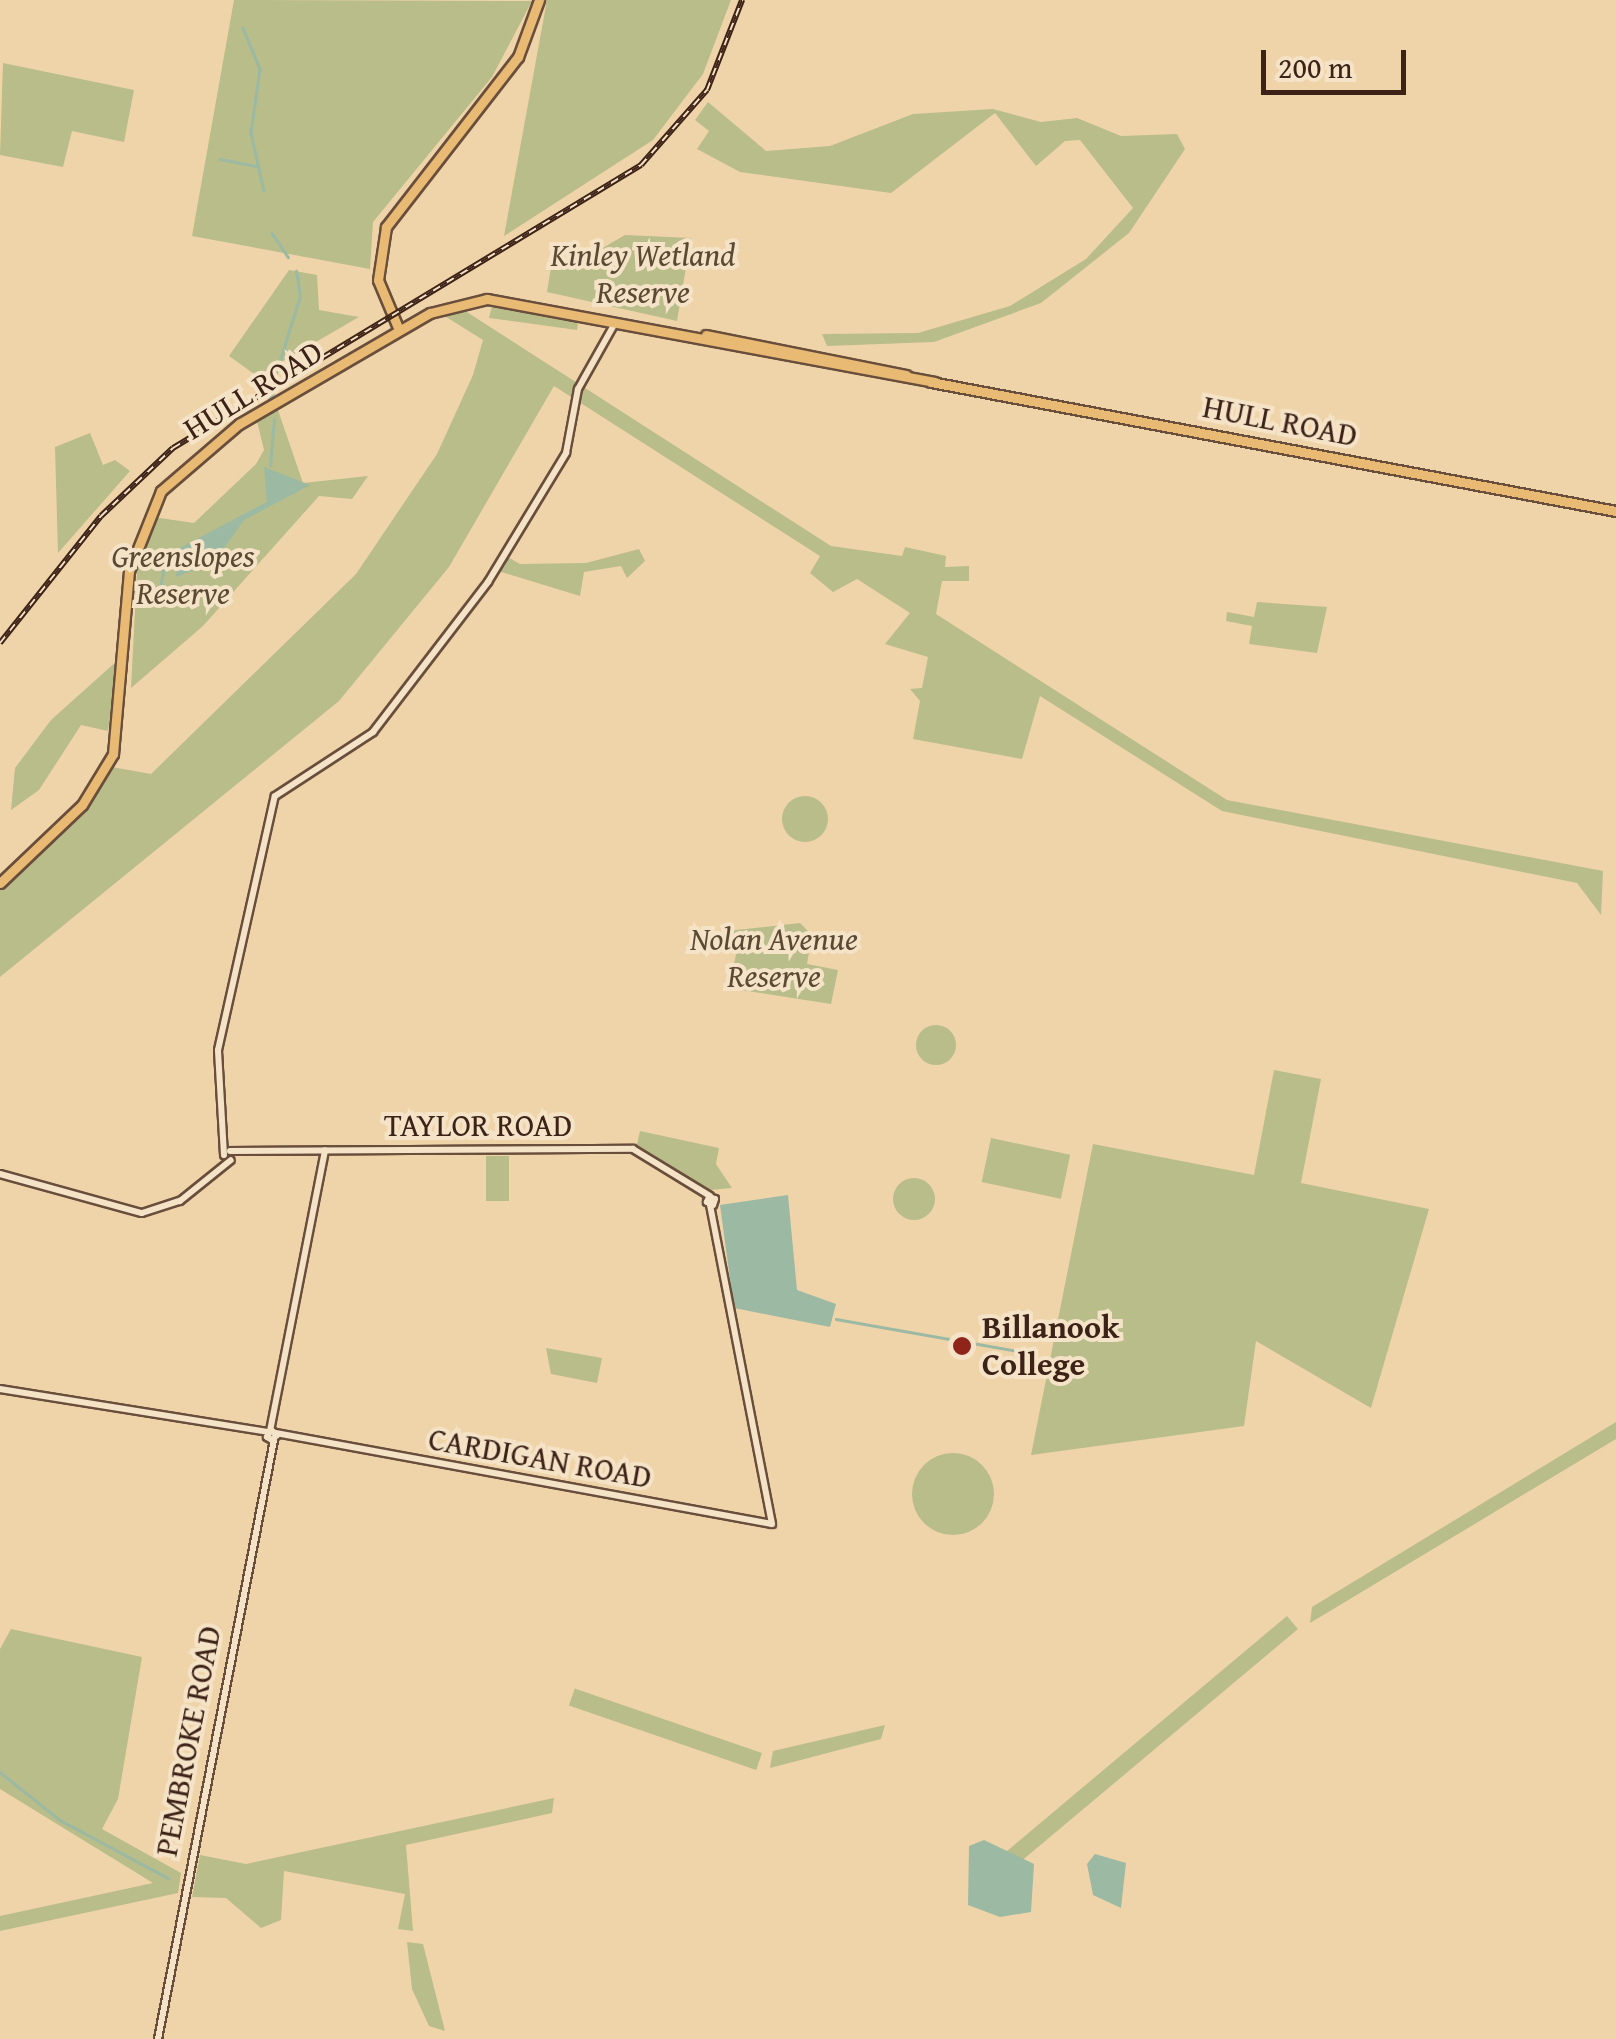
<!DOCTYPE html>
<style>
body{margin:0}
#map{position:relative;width:1616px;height:2039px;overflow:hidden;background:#f0d4a9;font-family:"Gentium Book Plus",serif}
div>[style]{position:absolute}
.green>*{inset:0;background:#b8bd89;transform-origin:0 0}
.round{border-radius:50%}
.water>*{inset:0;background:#9bb9a3}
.stream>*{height:2.5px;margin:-1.25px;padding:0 1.25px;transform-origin:1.25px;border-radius:1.25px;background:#9bb9a3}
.roads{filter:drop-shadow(2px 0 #694e3c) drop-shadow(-2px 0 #694e3c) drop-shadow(0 2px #694e3c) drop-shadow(0 -2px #694e3c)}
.minor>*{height:6px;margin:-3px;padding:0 3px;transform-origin:3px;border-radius:3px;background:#f5e3c7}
.major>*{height:9px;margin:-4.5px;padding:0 4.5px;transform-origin:4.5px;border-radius:4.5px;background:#e8ba74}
.rail>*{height:6px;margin-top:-3px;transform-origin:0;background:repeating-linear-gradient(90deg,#f5e3c7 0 8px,#3c2217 0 16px);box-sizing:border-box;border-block:2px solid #3c2217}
.dots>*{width:28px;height:28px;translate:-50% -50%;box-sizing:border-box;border:5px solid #f5e3c7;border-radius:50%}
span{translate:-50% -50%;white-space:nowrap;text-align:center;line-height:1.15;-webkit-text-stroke:8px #f5e3c7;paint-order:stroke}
.park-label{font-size:32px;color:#5b4934;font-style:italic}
.street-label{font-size:32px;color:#3c2217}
.poi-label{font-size:32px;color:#3c2217;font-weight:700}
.left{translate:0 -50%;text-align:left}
.scale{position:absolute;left:1261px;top:50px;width:145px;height:45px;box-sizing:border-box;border:5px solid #3c2217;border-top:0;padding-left:12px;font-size:30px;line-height:35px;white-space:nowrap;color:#3c2217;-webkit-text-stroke:8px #f5e3c7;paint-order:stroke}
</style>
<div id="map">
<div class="green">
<div style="clip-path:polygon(234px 0,532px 1px,492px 77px,373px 222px,370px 269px,192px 236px)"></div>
<div style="clip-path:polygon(547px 0,731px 0,703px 74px,653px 140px,504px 236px)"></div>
<div style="clip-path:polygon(3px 63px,134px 90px,124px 142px,72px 131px,63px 167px,0 155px)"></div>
<div style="clip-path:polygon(708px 102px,766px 151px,830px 146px,913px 114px,993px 109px,1041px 122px,1077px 118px,1121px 136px,1177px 134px,1185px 149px,1129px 233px,1041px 303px,934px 342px,827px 346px,822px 334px,918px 333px,1010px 306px,1086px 259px,1133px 208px,1080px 140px,1065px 141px,1036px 166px,995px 113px,891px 193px,740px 172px,697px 149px,709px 131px,695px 120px)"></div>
<div style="clip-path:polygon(625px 235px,691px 238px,677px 321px,547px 292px,555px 243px,570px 267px)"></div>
<div style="clip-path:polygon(289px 270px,317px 275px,319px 310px,359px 317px,257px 376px,229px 356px)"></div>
<div style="clip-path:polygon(492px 306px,578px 322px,577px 330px,489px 318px)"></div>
<div style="clip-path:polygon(459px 307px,831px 546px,902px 556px,905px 547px,946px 556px,945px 567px,969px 566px,969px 581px,942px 581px,936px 614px,1227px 800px,1603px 871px,1601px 915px,1577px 883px,1222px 811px,1040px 696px,1022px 759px,913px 739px,920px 701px,910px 689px,922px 688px,928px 657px,885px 644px,910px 613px,857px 579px,833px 592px,810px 573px,820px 556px,554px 386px,449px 567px,339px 701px,0 977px,0 887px,89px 803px,112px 767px,151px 774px,356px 574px,437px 454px,473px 375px,483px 340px,443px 315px)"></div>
<div style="clip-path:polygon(278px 410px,303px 483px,368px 476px,352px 499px,319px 496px,203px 626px,131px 688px,137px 573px,153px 517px,194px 523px,256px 464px,264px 450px,257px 421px)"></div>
<div style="clip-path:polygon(90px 433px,103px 465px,115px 460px,130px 471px,58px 553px,55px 447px)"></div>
<div style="clip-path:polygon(639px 549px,645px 561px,627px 578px,621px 566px,584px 572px,580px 596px,498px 571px,506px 556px,520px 564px,586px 563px)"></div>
<div style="clip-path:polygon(1257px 602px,1327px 607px,1317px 653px,1249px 644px,1252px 626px,1226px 621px,1227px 612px,1254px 617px)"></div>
<div style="clip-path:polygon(118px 660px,108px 731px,81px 725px,39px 790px,11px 810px,15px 768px,51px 720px)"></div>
<div class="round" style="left:782px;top:796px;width:46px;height:46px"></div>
<div style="clip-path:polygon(800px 923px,812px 935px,807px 964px,838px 970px,831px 1004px,728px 988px,736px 955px,727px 931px)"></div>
<div class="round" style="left:916px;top:1025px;width:40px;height:40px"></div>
<div style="clip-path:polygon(1274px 1070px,1321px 1079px,1301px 1183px,1429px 1209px,1371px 1408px,1256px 1341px,1244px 1426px,1031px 1455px,1093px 1144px,1254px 1175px)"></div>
<div style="clip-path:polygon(640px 1131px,719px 1148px,716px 1164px,732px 1188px,711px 1190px,637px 1145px)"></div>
<div style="left:991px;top:1138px;width:81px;height:45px;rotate:12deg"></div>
<div style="left:486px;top:1156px;width:23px;height:45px"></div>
<div class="round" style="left:893px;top:1178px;width:42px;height:42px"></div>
<div style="clip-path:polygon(546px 1348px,602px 1358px,597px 1383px,551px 1374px)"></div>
<div style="clip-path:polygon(1616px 1422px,1616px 1439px,1310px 1623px,1312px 1607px)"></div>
<div class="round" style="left:912px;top:1453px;width:82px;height:82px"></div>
<div style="left:1287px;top:1616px;width:17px;height:409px;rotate:50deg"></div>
<div style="clip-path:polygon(11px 1629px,142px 1657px,118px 1799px,102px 1829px,181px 1873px,178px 1893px,0 1931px,0 1916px,153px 1883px,0 1789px,0 1649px)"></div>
<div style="clip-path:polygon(885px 1725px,881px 1739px,770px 1768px,773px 1751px)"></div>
<div style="left:762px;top:1753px;width:18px;height:198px;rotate:109deg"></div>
<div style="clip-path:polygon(554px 1798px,552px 1813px,406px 1845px,413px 1931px,398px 1929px,405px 1894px,284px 1871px,281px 1920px,261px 1928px,226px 1898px,192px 1897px,200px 1855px,246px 1864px)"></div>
<div style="clip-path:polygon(407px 1942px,423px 1944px,445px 2031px,429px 2026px,412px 1989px)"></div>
</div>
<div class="water">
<div style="clip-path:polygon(264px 467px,310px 485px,244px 520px,214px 562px,176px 577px,178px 549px,267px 502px)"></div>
<div style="clip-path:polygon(788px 1195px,797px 1290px,836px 1304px,830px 1327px,734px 1308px,720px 1205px)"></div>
<div style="clip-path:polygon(984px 1840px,1034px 1864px,1031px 1912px,1000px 1917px,968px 1905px,969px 1846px)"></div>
<div style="clip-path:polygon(1095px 1854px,1126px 1863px,1121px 1908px,1093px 1895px,1087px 1864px)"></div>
</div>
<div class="stream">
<div style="left:243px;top:28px;width:44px;rotate:67.5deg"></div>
<div style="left:260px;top:69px;width:65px;rotate:98deg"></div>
<div style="left:251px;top:133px;width:59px;rotate:77.4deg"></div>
<div style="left:220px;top:159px;width:38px;rotate:11deg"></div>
<div style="left:272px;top:233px;width:29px;rotate:56deg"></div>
<div style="left:274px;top:379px;width:87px;rotate:-72.6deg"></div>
<div style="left:300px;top:296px;width:25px;rotate:-99deg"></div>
<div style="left:269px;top:400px;width:14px;rotate:-60deg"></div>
<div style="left:270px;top:466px;width:47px;rotate:-85.1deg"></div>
<div style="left:160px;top:588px;width:20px;rotate:-79deg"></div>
<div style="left:164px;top:568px;width:13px;rotate:-9deg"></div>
<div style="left:836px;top:1319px;width:191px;rotate:10deg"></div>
<div style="left:0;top:1772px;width:77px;rotate:38.7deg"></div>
<div style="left:60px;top:1820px;width:123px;rotate:28.2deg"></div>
</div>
<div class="roads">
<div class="minor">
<div style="left:230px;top:1151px;width:403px;rotate:-0.3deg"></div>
<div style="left:633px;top:1149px;width:90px;rotate:31.4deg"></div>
<div style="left:224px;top:1155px;width:105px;rotate:-93.3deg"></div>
<div style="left:218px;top:1050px;width:260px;rotate:-77.4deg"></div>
<div style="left:275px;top:796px;width:117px;rotate:-33.1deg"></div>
<div style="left:373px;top:732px;width:189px;rotate:-52.5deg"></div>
<div style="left:488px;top:582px;width:151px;rotate:-58.8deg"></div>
<div style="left:566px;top:453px;width:65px;rotate:-79.4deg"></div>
<div style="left:578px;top:389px;width:76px;rotate:-60.7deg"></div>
<div style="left:0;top:1174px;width:147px;rotate:15.4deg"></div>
<div style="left:142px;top:1213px;width:40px;rotate:-18deg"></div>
<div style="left:180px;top:1201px;width:65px;rotate:-38.8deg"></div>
<div style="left:709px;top:1197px;width:6px;rotate:18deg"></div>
<div style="left:715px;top:1199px;width:6px;rotate:108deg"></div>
<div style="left:713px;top:1205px;width:7px;rotate:-153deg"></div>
<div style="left:707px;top:1202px;width:5px;rotate:-68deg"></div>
<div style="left:0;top:1389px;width:271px;rotate:9.1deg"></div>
<div style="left:271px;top:1430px;width:8px;rotate:40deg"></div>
<div style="left:277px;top:1435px;width:7px;rotate:135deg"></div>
<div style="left:272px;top:1440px;width:6px;rotate:-149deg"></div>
<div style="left:267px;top:1437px;width:8px;rotate:-60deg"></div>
<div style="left:270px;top:1431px;width:286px;rotate:-78.9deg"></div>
<div style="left:276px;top:1433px;width:504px;rotate:10.4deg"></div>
<div style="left:772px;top:1524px;width:325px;rotate:-101deg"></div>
<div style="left:158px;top:2039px;width:610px;rotate:-79.04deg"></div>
</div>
<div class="major">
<div style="left:399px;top:330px;width:54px;rotate:-112.8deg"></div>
<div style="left:378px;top:280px;width:54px;rotate:-81.4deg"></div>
<div style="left:386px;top:227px;width:215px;rotate:-52.2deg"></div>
<div style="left:518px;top:57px;width:61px;rotate:-69.8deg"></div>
<div style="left:706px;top:335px;width:204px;rotate:11.3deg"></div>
<div style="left:931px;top:382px;width:697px;rotate:10.67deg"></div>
<div style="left:0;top:883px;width:113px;rotate:-43.6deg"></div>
<div style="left:82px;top:805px;width:60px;rotate:-58.7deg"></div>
<div style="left:113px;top:754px;width:184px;rotate:-85deg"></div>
<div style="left:129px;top:571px;width:86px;rotate:-68.2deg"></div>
<div style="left:161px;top:491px;width:103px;rotate:-40.7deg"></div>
<div style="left:239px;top:424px;width:221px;rotate:-30.2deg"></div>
<div style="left:430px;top:313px;width:59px;rotate:-13.8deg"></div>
<div style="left:487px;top:299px;width:455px;rotate:10.5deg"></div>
</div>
</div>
<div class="rail">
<div style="left:0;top:643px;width:162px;rotate:-51.5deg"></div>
<div style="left:101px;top:516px;width:99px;rotate:-43.4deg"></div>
<div style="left:173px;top:448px;width:547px;rotate:-31.16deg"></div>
<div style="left:641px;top:165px;width:100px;rotate:-48.7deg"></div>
<div style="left:707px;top:90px;width:97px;rotate:-68.7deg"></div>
</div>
<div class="dots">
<div style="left:962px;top:1346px;background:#8f2418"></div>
</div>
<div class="park-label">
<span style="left:643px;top:274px">Kinley Wetland<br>Reserve</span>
<span style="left:183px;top:575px">Greenslopes<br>Reserve</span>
<span style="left:774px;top:958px">Nolan Avenue<br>Reserve</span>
</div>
<div class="street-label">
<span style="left:253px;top:390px;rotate:-32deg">HULL ROAD</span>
<span style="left:1280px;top:421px;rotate:11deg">HULL ROAD</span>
<span style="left:478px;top:1125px">TAYLOR ROAD</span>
<span style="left:540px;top:1458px;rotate:10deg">CARDIGAN ROAD</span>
<span style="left:188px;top:1741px;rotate:-79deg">PEMBROKE ROAD</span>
</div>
<div class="poi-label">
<span class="left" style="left:982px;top:1346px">Billanook<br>College</span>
</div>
<div class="scale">200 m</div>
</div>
